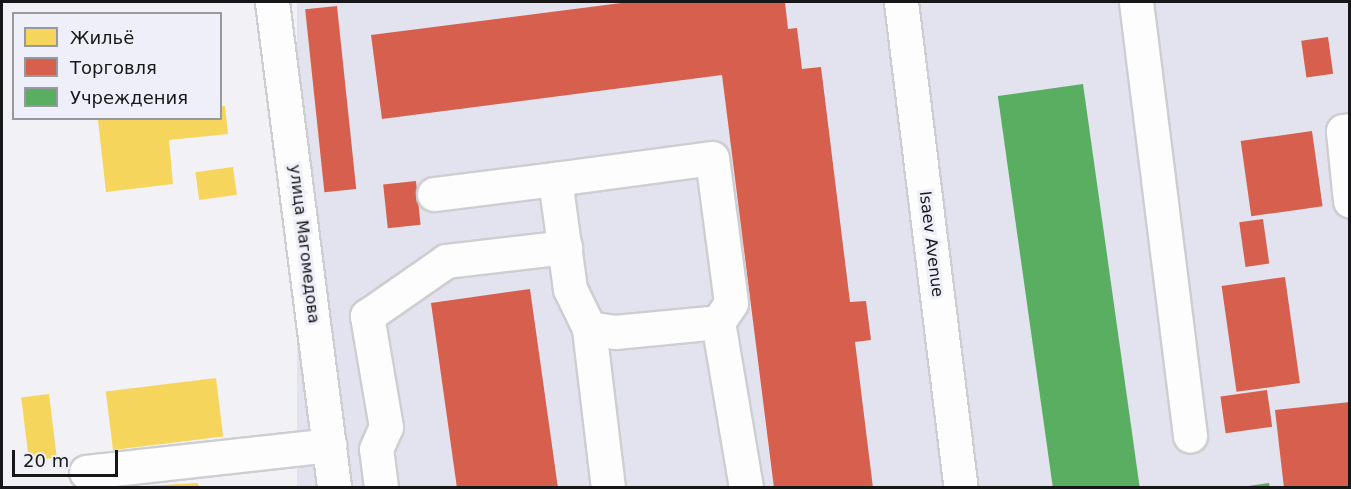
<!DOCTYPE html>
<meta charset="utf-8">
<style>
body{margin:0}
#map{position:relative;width:1351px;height:489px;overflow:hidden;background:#f1f1f6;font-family:"DejaVu Sans",sans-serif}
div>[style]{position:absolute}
.built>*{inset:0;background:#e2e3ee;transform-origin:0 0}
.homes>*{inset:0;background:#f6d55c;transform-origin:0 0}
.shops>*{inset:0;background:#d6604d;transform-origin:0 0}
.public>*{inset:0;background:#5aae61;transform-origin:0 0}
.roads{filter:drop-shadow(2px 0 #ceced2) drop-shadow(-2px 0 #ceced2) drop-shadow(0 2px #ceced2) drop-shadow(0 -2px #ceced2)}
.minor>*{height:33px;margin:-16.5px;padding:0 16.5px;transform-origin:16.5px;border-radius:16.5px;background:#fdfdfe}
span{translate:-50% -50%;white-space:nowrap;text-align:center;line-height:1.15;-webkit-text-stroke:6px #eeeff9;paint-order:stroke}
.street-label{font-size:16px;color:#17171a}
.frame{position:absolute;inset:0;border:3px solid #17171a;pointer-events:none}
.legend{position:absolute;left:12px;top:12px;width:210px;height:108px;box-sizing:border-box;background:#eeeff9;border:2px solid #9899a0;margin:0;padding:8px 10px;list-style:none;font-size:18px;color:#17171a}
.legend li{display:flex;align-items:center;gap:12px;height:30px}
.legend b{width:30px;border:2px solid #9899a0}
.scale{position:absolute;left:12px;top:450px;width:106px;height:27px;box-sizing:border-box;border:3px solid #17171a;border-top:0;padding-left:8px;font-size:18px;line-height:21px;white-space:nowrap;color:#17171a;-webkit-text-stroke:4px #eeeff9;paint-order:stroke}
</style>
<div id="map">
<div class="built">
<div style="left:297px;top:2px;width:1052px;height:487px"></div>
</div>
<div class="homes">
<div style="clip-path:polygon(225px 106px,228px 134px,169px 140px,173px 184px,106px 192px,98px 120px,220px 118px,220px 107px)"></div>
<div style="left:233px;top:167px;width:28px;height:38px;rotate:82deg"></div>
<div style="left:216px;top:378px;width:59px;height:111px;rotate:83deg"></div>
<div style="left:49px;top:394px;width:64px;height:28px;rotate:83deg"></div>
<div style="clip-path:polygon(198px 483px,199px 488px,145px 488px,145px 486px)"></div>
</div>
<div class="shops">
<div style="clip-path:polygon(629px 2px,785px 2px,788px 29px,797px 28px,802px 69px,821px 67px,850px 302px,866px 301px,871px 340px,855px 342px,873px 488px,774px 488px,722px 75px,382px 119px,371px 35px)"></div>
<div style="left:337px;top:6px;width:184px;height:32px;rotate:84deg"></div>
<div style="left:1328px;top:37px;width:37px;height:27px;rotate:82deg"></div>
<div style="left:1312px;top:131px;width:76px;height:72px;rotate:82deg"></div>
<div style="left:416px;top:181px;width:44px;height:33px;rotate:84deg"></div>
<div style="left:1263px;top:219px;width:45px;height:24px;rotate:82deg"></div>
<div style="left:1285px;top:277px;width:107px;height:64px;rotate:82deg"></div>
<div style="left:530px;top:289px;width:201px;height:100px;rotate:82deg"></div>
<div style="left:1267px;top:390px;width:37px;height:47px;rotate:82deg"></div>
<div style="clip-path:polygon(1350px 402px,1350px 488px,1284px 488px,1275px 410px)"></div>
</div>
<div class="public">
<div style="left:1083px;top:84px;width:408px;height:86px;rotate:82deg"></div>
<div style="clip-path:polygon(1269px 483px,1270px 488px,1248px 488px,1248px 486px)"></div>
</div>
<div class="roads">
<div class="minor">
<div style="left:272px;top:2px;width:490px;rotate:82.7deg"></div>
<div style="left:901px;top:2px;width:490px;rotate:83deg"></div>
<div style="left:1136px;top:2px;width:437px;rotate:82.9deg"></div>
<div style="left:1350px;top:130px;width:7px;rotate:172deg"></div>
<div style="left:1343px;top:131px;width:70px;rotate:84.3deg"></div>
<div style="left:434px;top:194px;width:122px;rotate:-7.1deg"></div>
<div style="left:589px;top:328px;width:26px;rotate:9deg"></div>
<div style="left:615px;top:332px;width:103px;rotate:-5.5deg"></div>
<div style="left:718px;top:322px;width:168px;rotate:80.4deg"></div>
<div style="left:86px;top:472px;width:245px;rotate:-6.3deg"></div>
<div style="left:381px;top:488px;width:39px;rotate:-97deg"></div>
<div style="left:376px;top:449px;width:24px;rotate:-66deg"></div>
<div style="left:386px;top:427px;width:113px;rotate:-99.7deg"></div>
<div style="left:367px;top:316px;width:96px;rotate:-34.8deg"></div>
<div style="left:446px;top:261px;width:120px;rotate:-6.7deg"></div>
<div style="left:608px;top:488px;width:161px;rotate:-96.8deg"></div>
<div style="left:589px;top:328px;width:43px;rotate:-116deg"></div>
<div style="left:570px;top:289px;width:111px;rotate:-97.8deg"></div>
<div style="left:555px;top:179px;width:158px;rotate:-7.6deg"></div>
<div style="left:712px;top:158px;width:146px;rotate:82.5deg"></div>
<div style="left:731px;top:303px;width:23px;rotate:124deg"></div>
</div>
</div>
<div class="street-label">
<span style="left:304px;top:244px;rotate:83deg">улица Магомедова</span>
<span style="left:931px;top:244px;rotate:83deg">Isaev Avenue</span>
</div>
<div class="frame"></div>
<ul class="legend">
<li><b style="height:16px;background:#f6d55c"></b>Жильё</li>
<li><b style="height:16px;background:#d6604d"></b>Торговля</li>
<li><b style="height:16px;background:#5aae61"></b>Учреждения</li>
</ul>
<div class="scale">20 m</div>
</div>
